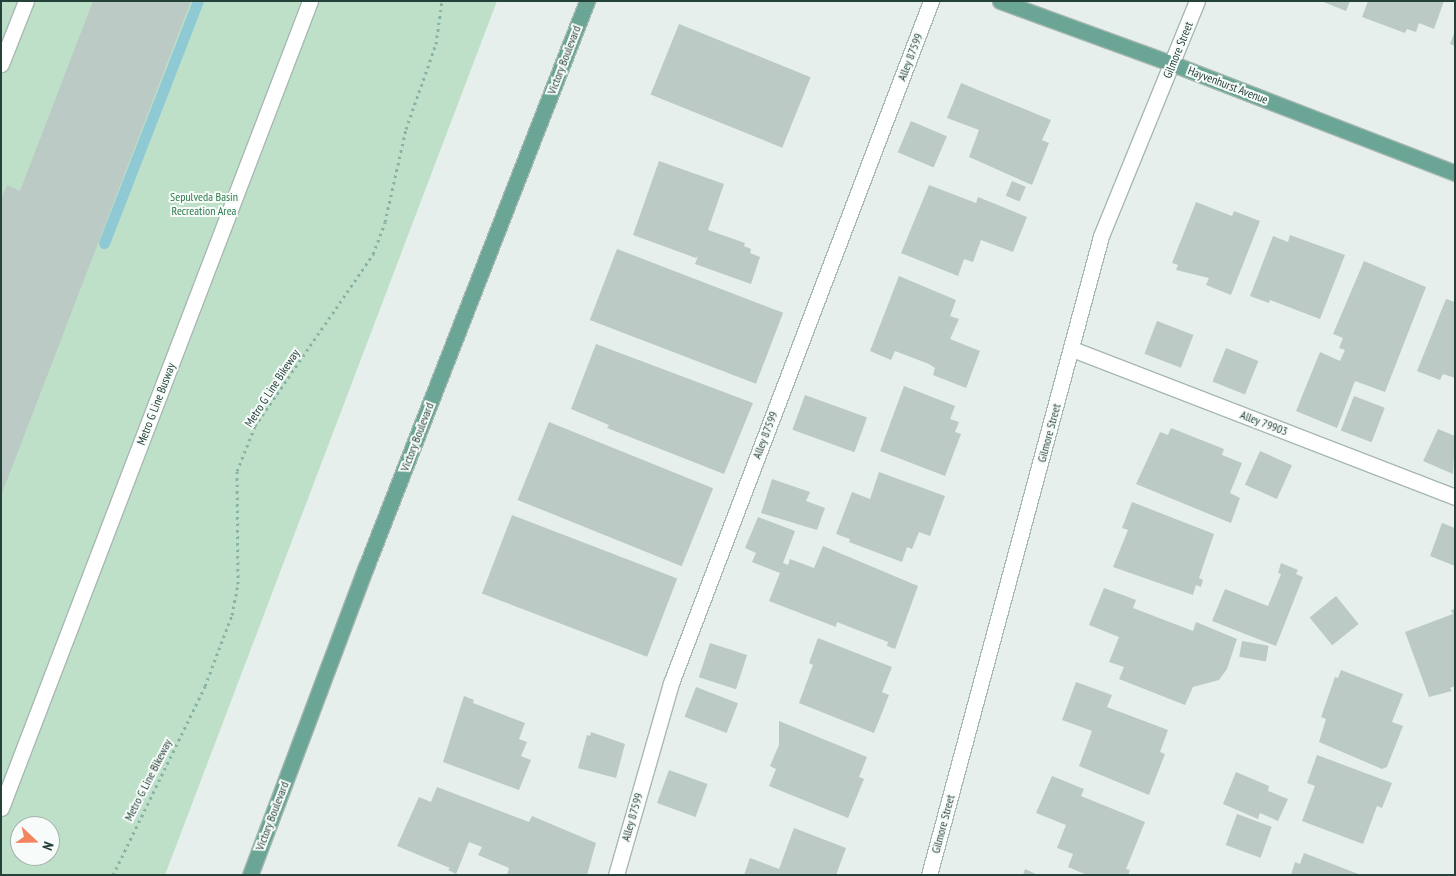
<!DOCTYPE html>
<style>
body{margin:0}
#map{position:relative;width:1456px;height:876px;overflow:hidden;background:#e6efeb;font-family:"PT Sans Narrow",sans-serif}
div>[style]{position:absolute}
.green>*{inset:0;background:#bfe0c8}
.stream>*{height:11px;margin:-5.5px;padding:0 5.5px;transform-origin:5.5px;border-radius:5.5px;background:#8ec9d4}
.building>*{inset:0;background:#bbcac4;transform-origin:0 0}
.path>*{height:3px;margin-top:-1.5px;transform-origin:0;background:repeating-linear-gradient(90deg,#86b3a5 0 2.5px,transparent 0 6.5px)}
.roads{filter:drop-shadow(1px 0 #a8b8b2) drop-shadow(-1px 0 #a8b8b2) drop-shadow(0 1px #a8b8b2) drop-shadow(0 -1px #a8b8b2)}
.minor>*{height:15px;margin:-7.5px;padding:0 7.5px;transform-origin:7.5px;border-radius:7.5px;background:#fff}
.major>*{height:15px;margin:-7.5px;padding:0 7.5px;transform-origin:7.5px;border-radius:7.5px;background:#6aa596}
span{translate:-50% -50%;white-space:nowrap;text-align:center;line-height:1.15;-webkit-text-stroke:4px #f7fbf9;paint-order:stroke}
.street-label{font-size:12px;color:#24423a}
.park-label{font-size:12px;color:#2d7a4b}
.frame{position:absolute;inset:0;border:2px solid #24423a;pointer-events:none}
.north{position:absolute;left:10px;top:816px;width:50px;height:50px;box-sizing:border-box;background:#f7fbf9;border:1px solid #a3b1ad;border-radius:50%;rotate:111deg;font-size:14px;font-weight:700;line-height:20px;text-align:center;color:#24423a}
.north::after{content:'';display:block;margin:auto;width:18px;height:22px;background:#f4845f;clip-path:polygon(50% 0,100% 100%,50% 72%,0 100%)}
</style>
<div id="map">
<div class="green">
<div style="clip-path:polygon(evenodd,1px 1px,497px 1px,165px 875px,1px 875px,1px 1px,20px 826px,50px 826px,50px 856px,20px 856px,20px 826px)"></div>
</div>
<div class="stream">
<div style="left:104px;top:243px;width:260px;rotate:-68.8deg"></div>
</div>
<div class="building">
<div style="clip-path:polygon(93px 1px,191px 1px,1px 496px,1px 199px,7px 185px,20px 191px)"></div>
<div style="clip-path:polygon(1321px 1px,1350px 1px,1346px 11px)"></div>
<div style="clip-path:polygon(1368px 1px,1444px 1px,1434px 29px,1419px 23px,1416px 32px,1407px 29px,1405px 33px,1362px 17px)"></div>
<div style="left:679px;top:24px;width:142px;height:76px;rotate:22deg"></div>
<div style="clip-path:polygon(1455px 31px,1455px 46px,1450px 44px)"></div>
<div style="clip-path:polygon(961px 83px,1051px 120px,1042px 140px,1049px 143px,1032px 185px,969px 157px,979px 130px,947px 118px)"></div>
<div style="left:911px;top:121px;width:39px;height:34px;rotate:23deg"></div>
<div style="clip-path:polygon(659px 161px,724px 184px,708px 230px,745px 243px,744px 246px,751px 249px,750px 253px,760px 257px,751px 284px,695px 264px,698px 256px,696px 258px,633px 235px)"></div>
<div style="left:1012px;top:181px;width:15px;height:16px;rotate:23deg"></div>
<div style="clip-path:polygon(929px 185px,976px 203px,978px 197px,1027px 217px,1013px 252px,981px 240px,973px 262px,964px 259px,958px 276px,901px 253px)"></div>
<div style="clip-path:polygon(1196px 202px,1232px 216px,1234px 211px,1260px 221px,1231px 295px,1206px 285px,1209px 278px,1176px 270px,1178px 265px,1172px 263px)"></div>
<div style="clip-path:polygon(1290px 235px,1345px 255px,1320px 319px,1270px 300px,1269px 303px,1250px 296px,1273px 236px,1288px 242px)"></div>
<div style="left:617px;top:249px;width:178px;height:76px;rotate:21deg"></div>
<div style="clip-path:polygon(1364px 261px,1426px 287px,1385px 392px,1355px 381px,1337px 428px,1296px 411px,1320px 352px,1340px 361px,1345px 350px,1339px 348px,1343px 338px,1333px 334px)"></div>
<div style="clip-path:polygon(899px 276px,956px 300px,950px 316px,959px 319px,950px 339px,980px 351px,966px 388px,933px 375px,935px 368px,929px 364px,895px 351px,891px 360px,870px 351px)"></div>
<div style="clip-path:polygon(1446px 299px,1455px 302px,1455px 378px,1443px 374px,1440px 380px,1417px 371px)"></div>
<div style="left:1157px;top:321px;width:39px;height:35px;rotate:21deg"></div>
<div style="clip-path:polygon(596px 344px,753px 403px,724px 474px,607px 428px,609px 425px,571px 409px)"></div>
<div style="left:1226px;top:348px;width:35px;height:36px;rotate:22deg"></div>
<div style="clip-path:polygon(904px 386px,955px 406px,950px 419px,959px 422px,955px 432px,961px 434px,945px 476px,880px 451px)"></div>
<div style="left:805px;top:395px;width:66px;height:37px;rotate:20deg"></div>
<div style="left:1354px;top:396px;width:33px;height:37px;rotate:21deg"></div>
<div style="left:549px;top:422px;width:177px;height:84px;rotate:22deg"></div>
<div style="clip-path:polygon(1171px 428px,1224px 449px,1222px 455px,1242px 463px,1230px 493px,1240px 498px,1231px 523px,1136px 484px,1160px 432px,1168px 435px)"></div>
<div style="clip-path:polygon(1438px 429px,1455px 436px,1453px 474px,1423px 461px)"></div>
<div style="left:1260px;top:451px;width:35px;height:37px;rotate:24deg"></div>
<div style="clip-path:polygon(879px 472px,945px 496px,930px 536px,919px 532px,912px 549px,907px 547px,902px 562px,849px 542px,850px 539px,836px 534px,852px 492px,870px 499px)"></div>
<div style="clip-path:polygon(772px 479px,810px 492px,806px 501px,825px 508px,817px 530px,761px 513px)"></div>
<div style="clip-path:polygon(1132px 502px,1214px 534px,1199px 578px,1203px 580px,1201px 587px,1196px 585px,1193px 595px,1113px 567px,1128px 530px,1122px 528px)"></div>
<div style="left:512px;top:515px;width:177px;height:84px;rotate:21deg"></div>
<div style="clip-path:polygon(758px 517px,795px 531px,783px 563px,788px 565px,790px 559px,814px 568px,823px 546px,918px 586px,895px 649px,887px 646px,888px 642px,837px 622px,836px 627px,769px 601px,780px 573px,752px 562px,756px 553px,745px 548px)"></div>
<div style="clip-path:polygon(1442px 523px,1455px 528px,1455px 566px,1430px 556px)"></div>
<div style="clip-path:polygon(1281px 563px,1298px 570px,1296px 574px,1303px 577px,1276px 646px,1212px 621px,1225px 589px,1268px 606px,1281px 574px,1278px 573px)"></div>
<div style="clip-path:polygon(1104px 588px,1136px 600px,1133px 608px,1193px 631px,1196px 622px,1237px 639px,1227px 669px,1219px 680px,1193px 687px,1185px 705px,1119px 679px,1124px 667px,1109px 662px,1119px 637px,1089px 625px)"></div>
<div style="left:1336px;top:596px;width:36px;height:34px;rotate:51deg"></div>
<div style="clip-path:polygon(1455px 609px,1455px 686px,1450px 688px,1452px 691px,1429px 697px,1405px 632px,1453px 614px,1451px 610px)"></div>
<div style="clip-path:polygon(818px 638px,892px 667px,882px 692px,889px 695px,874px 733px,799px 703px,813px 665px,809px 663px)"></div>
<div style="left:1242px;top:641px;width:27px;height:16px;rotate:10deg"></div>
<div style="left:710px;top:643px;width:39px;height:36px;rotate:18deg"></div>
<div style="clip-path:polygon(1341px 670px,1403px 694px,1392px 722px,1403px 726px,1387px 767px,1382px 769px,1319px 742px,1326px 719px,1321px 717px,1335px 677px,1338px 678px)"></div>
<div style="clip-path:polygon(1076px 682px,1112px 695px,1107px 707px,1168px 730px,1160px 752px,1165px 754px,1149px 795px,1079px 766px,1092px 731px,1062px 720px)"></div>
<div style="left:696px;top:687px;width:45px;height:32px;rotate:21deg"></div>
<div style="clip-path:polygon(464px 696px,474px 700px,473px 703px,525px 723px,519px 739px,527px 742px,521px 756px,531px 760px,519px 790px,443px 762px)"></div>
<div style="clip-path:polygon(779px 721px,867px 757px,859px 777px,864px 779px,848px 818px,769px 786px,776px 769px,770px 766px,779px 745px)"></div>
<div style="clip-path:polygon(591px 732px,625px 744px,616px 778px,578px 768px,587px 735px,590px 736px)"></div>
<div style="clip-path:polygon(1317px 755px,1392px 783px,1382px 808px,1377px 806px,1363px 844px,1302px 821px,1315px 786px,1307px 783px)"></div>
<div style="left:669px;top:770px;width:41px;height:35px;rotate:20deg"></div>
<div style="clip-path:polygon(1236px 772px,1269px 786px,1268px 791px,1288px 799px,1278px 821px,1260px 813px,1258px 819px,1223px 804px)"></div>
<div style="clip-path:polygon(1052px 776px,1084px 789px,1081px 796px,1145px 822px,1126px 869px,1130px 870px,1128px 875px,1087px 875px,1068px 867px,1073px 854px,1057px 848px,1066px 825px,1036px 813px)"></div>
<div style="clip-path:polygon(437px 787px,529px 822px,532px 816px,596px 843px,587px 875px,507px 875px,509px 868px,478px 855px,482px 847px,469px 842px,456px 874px,448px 870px,450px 868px,397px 846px,419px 797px,431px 802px)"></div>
<div style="left:1237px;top:814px;width:37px;height:33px;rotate:20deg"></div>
<div style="clip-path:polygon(794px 828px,846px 848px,836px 875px,744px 875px,750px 858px,779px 869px)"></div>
<div style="clip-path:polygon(1304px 853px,1361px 875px,1291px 875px,1295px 862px,1300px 864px)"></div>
<div style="clip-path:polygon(1025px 869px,1038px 875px,1023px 875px)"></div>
</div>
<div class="path">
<div style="left:113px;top:875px;width:210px;rotate:-64deg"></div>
<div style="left:205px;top:686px;width:76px;rotate:-69.2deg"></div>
<div style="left:232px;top:615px;width:32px;rotate:-79deg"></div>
<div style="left:238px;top:584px;width:113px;rotate:-90.5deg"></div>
<div style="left:237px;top:471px;width:48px;rotate:-68.2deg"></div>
<div style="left:255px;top:426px;width:209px;rotate:-55.5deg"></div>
<div style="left:373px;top:254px;width:34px;rotate:-69deg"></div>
<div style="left:385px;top:222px;width:95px;rotate:-77.3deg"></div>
<div style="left:406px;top:129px;width:90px;rotate:-70.6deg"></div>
<div style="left:436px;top:44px;width:43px;rotate:-82.1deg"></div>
</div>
<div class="roads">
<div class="minor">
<div style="left:1px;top:64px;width:68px;rotate:-68.4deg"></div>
<div style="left:1072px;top:349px;width:411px;rotate:21.1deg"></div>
<div style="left:1px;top:808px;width:864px;rotate:-69.05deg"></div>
<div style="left:616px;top:875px;width:200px;rotate:-74deg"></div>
<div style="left:671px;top:683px;width:730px;rotate:-69.13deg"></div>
<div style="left:929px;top:875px;width:662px;rotate:-74.93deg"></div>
<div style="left:1101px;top:236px;width:254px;rotate:-67.8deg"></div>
</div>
<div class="major">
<div style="left:1000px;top:1px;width:184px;rotate:20deg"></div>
<div style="left:1173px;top:64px;width:302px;rotate:21.1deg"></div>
<div style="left:250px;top:875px;width:329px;rotate:-69.4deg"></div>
<div style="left:366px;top:567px;width:608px;rotate:-68.67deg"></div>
</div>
</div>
<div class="street-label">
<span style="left:1178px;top:50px;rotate:-68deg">Gilmore Street</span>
<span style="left:910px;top:57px;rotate:-69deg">Alley 87599</span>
<span style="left:564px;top:60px;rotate:-69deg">Victory Boulevard</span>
<span style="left:1228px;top:85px;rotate:21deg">Hayvenhurst Avenue</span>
<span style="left:272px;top:388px;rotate:-57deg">Metro G Line Bikeway</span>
<span style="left:156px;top:404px;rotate:-69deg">Metro G Line Busway</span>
<span style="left:1264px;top:423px;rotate:21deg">Alley 79903</span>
<span style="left:1049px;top:433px;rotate:-75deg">Gilmore Street</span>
<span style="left:765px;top:435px;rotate:-69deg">Alley 87599</span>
<span style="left:417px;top:437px;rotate:-69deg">Victory Boulevard</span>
<span style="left:148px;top:780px;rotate:-63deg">Metro G Line Bikeway</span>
<span style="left:272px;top:816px;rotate:-69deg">Victory Boulevard</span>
<span style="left:632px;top:817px;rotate:-74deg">Alley 87599</span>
<span style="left:943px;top:824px;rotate:-75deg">Gilmore Street</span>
</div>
<div class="park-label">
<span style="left:204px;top:204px">Sepulveda Basin<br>Recreation Area</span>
</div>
<div class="frame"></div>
<div class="north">N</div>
</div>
